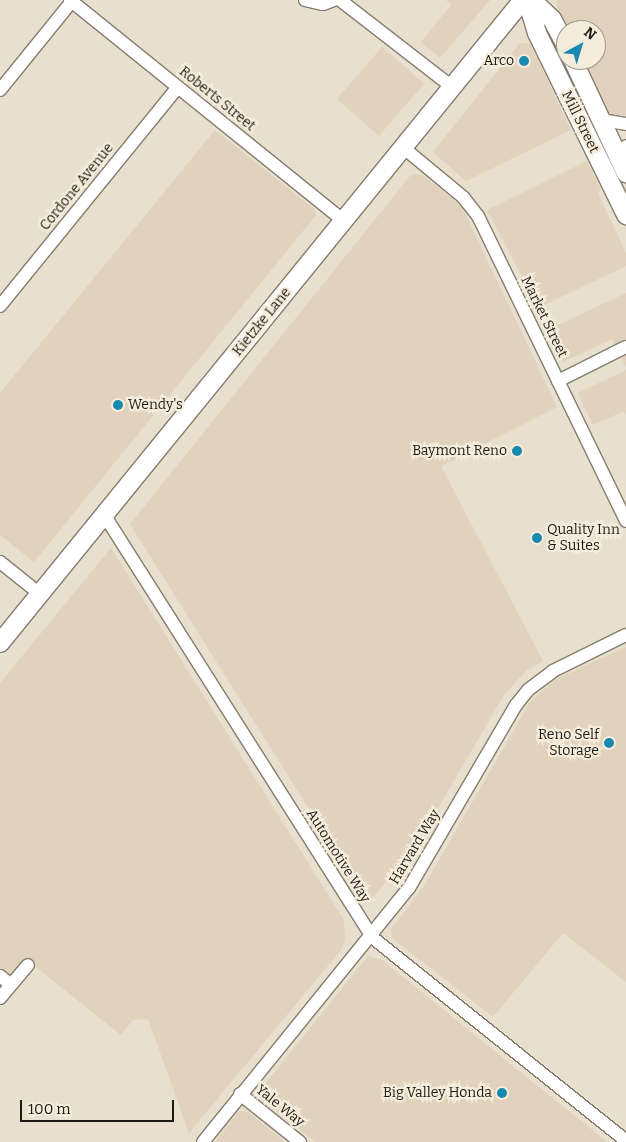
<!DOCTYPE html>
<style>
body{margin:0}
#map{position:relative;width:626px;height:1142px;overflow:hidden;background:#e8dfcf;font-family:Bitter,serif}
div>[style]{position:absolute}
.built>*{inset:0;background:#e0d2bc;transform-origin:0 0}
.roads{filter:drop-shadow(1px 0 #867d6f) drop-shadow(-1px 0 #867d6f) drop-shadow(0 1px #867d6f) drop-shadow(0 -1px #867d6f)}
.street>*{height:12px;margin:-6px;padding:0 6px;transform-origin:6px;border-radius:6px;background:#fff}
.secondary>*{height:18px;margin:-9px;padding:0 9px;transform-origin:9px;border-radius:9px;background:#fff}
.dots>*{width:14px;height:14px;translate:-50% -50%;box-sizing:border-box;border:2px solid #f6ecdc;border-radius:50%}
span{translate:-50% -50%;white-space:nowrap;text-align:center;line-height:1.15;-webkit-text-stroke:4.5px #f6ecdc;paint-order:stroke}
.poi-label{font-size:14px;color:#1e1b15}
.right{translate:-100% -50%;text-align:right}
.left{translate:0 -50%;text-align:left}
.street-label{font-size:14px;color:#1e1b15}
.north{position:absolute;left:556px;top:20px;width:50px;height:50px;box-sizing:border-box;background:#f6ecdc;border:1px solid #a0988c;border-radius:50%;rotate:39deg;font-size:14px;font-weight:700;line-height:20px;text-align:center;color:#1e1b15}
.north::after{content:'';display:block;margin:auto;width:18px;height:22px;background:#1989af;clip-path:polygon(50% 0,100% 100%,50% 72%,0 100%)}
.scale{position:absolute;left:20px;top:1100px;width:154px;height:22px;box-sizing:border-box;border:2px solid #1e1b15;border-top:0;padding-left:6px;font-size:15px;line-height:18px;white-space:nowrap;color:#1e1b15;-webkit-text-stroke:4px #f6ecdc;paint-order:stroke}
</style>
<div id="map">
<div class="built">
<div style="clip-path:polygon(446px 0,490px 0,440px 58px,421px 42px,451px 5px)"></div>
<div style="clip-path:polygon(557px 0,626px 0,626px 115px,613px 115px,607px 112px,581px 60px,596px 60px,596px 30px,567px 30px,557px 9px)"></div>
<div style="clip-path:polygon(520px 43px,530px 44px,533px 49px,571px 130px,466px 181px,433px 152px)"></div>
<div style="left:382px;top:47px;width:56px;height:69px;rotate:41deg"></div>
<div style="clip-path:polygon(215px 130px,314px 209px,316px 215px,34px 562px,0 535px,0 393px)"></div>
<div style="clip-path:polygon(587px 161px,601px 191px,598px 193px,626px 253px,626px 266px,542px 306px,537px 306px,487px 210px)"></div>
<div style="clip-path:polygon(416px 174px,423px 175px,462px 207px,557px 407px,441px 466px,543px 661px,526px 671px,504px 695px,416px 846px,368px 903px,130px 524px,410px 176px)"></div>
<div style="clip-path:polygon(626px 293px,626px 367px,612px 339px,563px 362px,552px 339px,550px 332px,554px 327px)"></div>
<div style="clip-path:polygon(626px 370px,626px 415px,624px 411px,593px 425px,578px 393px)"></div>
<div style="clip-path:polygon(111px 548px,344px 920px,345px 940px,341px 950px,189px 1133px,148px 1019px,133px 1020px,121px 1035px,27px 960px,12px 977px,0 967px,0 683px)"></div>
<div style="clip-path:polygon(626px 647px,626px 982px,563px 933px,493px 1017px,392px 938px,391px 929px,424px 886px,530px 702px,556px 679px)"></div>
<div style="clip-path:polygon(368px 956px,382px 960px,607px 1142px,315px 1142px,262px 1099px,260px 1090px)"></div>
<div style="clip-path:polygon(239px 1111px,248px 1112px,285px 1142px,215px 1142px)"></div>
</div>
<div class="roads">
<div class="street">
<div style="left:70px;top:0;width:352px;rotate:38.9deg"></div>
<div style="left:305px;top:0;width:18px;rotate:13deg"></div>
<div style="left:323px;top:4px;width:12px;rotate:-20deg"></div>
<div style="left:340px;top:0;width:142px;rotate:37.8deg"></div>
<div style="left:0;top:90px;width:114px;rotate:-51deg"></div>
<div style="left:601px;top:120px;width:25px;rotate:9deg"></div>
<div style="left:405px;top:149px;width:75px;rotate:39.6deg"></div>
<div style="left:463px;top:197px;width:24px;rotate:52deg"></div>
<div style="left:478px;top:216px;width:339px;rotate:64.1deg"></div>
<div style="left:620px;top:160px;width:15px;rotate:-67deg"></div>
<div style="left:0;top:306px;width:282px;rotate:-50.9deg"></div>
<div style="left:558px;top:381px;width:76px;rotate:-26.6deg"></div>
<div style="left:105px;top:516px;width:500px;rotate:57.6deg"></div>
<div style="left:373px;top:938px;width:324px;rotate:38.7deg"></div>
<div style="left:0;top:562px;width:51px;rotate:38.7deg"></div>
<div style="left:0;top:976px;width:14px;rotate:39deg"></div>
<div style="left:0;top:998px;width:43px;rotate:-49.7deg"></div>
<div style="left:240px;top:1094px;width:77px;rotate:38.7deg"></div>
<div style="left:203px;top:1142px;width:327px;rotate:-51deg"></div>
<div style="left:409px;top:888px;width:212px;rotate:-59.7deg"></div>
<div style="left:516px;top:705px;width:19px;rotate:-51deg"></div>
<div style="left:528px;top:690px;width:31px;rotate:-37deg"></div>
<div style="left:553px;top:671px;width:81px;rotate:-26.3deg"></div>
</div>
<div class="secondary">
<div style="left:527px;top:0;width:34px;rotate:73deg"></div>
<div style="left:537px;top:33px;width:203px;rotate:63.9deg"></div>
<div style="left:532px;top:0;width:28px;rotate:44deg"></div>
<div style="left:552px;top:19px;width:30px;rotate:62deg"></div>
<div style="left:573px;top:60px;width:125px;rotate:64.9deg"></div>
<div style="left:0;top:643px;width:829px;rotate:-50.88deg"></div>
</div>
</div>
<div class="dots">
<div style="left:524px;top:61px;background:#1989af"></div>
<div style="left:118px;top:405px;background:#1989af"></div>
<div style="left:517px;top:451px;background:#1989af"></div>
<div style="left:537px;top:538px;background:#1989af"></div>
<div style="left:609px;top:743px;background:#1989af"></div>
<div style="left:502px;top:1093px;background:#1989af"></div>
</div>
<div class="poi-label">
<span class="right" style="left:514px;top:61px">Arco</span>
<span class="left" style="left:128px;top:405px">Wendy's</span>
<span class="right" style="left:507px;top:451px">Baymont Reno</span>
<span class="left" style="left:547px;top:538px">Quality Inn<br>&amp; Suites</span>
<span class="right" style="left:599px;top:743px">Reno Self<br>Storage</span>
<span class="right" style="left:492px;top:1093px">Big Valley Honda</span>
</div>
<div class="street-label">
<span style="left:217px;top:99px;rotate:39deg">Roberts Street</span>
<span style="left:580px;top:122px;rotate:64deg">Mill Street</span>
<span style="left:77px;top:187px;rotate:-51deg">Cordone Avenue</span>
<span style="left:544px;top:317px;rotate:64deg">Market Street</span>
<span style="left:262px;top:322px;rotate:-51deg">Kietzke Lane</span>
<span style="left:415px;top:847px;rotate:-59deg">Harvard Way</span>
<span style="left:338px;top:856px;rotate:58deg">Automotive Way</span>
<span style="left:280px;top:1106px;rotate:39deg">Yale Way</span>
</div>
<div class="north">N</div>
<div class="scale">100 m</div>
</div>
